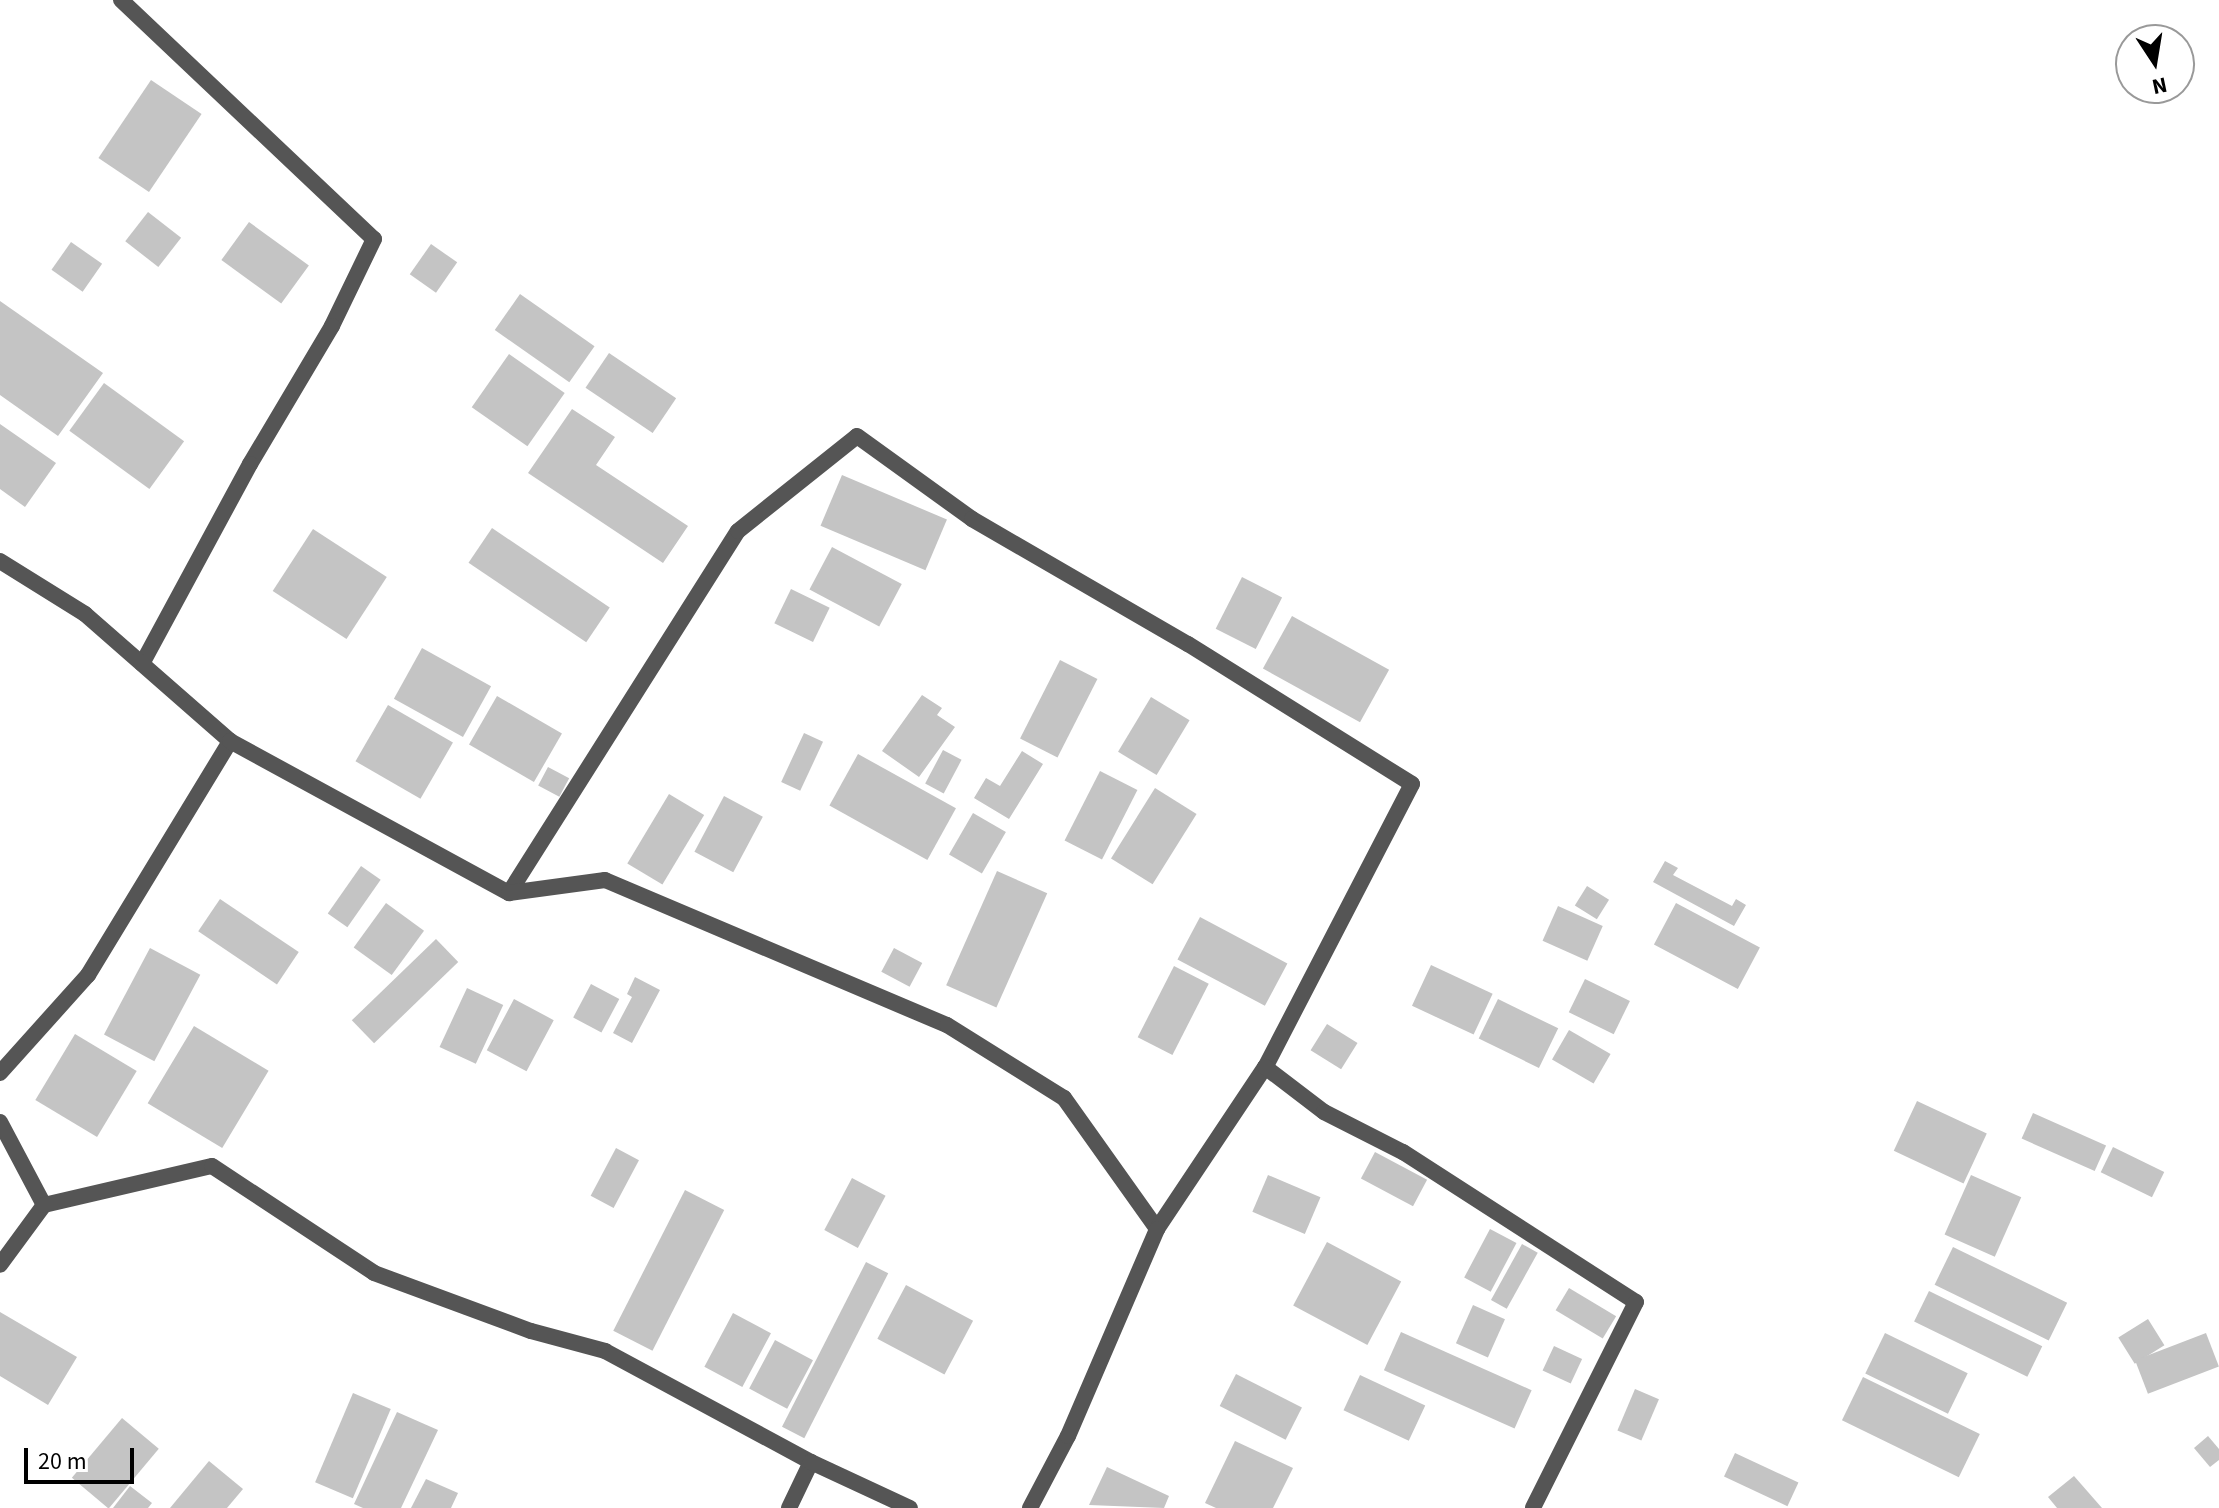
<!DOCTYPE html>
<style>
body{margin:0}
#map{position:relative;width:2219px;height:1508px;overflow:hidden;background:#fff;font-family:"Source Sans 3",sans-serif}
div>[style]{position:absolute}
.building>*{inset:0;background:#c4c4c4;transform-origin:0 0}
.street>*{height:16px;margin:-8px;padding:0 8px;transform-origin:8px;border-radius:8px;background:#555}
span{translate:-50% -50%;white-space:nowrap;text-align:center;line-height:1.15;-webkit-text-stroke:6px #fff;paint-order:stroke}
.north{position:absolute;left:2115px;top:24px;width:80px;height:80px;box-sizing:border-box;background:#fff;border:2px solid #999;border-radius:50%;rotate:168deg;font-size:22px;font-weight:700;line-height:32px;text-align:center;color:#000}
.north::after{content:'';display:block;margin:auto;width:28px;height:36px;background:#000;clip-path:polygon(50% 0,100% 100%,50% 72%,0 100%)}
.scale{position:absolute;left:24px;top:1448px;width:110px;height:36px;box-sizing:border-box;border:4px solid #000;border-top:0;padding-left:10px;font-size:24px;line-height:28px;white-space:nowrap;color:#000;-webkit-text-stroke:6px #fff;paint-order:stroke}
</style>
<div id="map">
<div class="building">
<div style="left:151px;top:80px;width:61px;height:94px;rotate:34deg"></div>
<div style="left:148px;top:212px;width:42px;height:37px;rotate:38deg"></div>
<div style="left:249px;top:222px;width:74px;height:47px;rotate:36deg"></div>
<div style="left:71px;top:242px;width:38px;height:34px;rotate:35deg"></div>
<div style="left:431px;top:244px;width:32px;height:37px;rotate:35deg"></div>
<div style="left:520px;top:294px;width:91px;height:44px;rotate:35deg"></div>
<div style="clip-path:polygon(0 301px,103px 373px,58px 436px,0 395px)"></div>
<div style="left:609px;top:353px;width:81px;height:42px;rotate:34deg"></div>
<div style="left:509px;top:354px;width:68px;height:65px;rotate:35deg"></div>
<div style="left:104px;top:383px;width:99px;height:59px;rotate:36deg"></div>
<div style="clip-path:polygon(572px 409px,615px 437px,596px 465px,688px 526px,663px 563px,528px 473px)"></div>
<div style="clip-path:polygon(0 424px,56px 463px,25px 507px,0 489px)"></div>
<div style="left:842px;top:475px;width:114px;height:55px;rotate:23deg"></div>
<div style="left:492px;top:528px;width:142px;height:42px;rotate:34deg"></div>
<div style="left:313px;top:529px;width:88px;height:74px;rotate:33deg"></div>
<div style="left:832px;top:547px;width:79px;height:48px;rotate:28deg"></div>
<div style="left:1242px;top:577px;width:45px;height:58px;rotate:27deg"></div>
<div style="left:791px;top:589px;width:43px;height:38px;rotate:26deg"></div>
<div style="left:1292px;top:616px;width:111px;height:60px;rotate:29deg"></div>
<div style="left:422px;top:648px;width:79px;height:58px;rotate:29deg"></div>
<div style="left:1060px;top:660px;width:42px;height:88px;rotate:27deg"></div>
<div style="clip-path:polygon(922px 695px,942px 708px,937px 715px,955px 727px,919px 777px,882px 751px)"></div>
<div style="left:497px;top:696px;width:75px;height:56px;rotate:30deg"></div>
<div style="left:1151px;top:697px;width:45px;height:64px;rotate:31deg"></div>
<div style="left:388px;top:705px;width:75px;height:65px;rotate:30deg"></div>
<div style="left:804px;top:733px;width:21px;height:54px;rotate:25deg"></div>
<div style="left:943px;top:750px;width:21px;height:38px;rotate:28deg"></div>
<div style="clip-path:polygon(1022px 751px,1043px 764px,1009px 819px,974px 798px,986px 778px,1000px 786px)"></div>
<div style="left:858px;top:754px;width:112px;height:59px;rotate:29deg"></div>
<div style="left:548px;top:767px;width:24px;height:21px;rotate:28deg"></div>
<div style="left:1100px;top:771px;width:42px;height:78px;rotate:27deg"></div>
<div style="left:1155px;top:788px;width:49px;height:83px;rotate:32deg"></div>
<div style="left:669px;top:794px;width:41px;height:81px;rotate:31deg"></div>
<div style="left:724px;top:796px;width:44px;height:63px;rotate:28deg"></div>
<div style="left:973px;top:813px;width:38px;height:48px;rotate:30deg"></div>
<div style="clip-path:polygon(1665px 861px,1678px 868px,1673px 875px,1732px 906px,1736px 899px,1746px 905px,1734px 926px,1653px 882px)"></div>
<div style="left:361px;top:866px;width:24px;height:58px;rotate:35deg"></div>
<div style="left:997px;top:871px;width:55px;height:125px;rotate:24deg"></div>
<div style="left:1587px;top:886px;width:26px;height:23px;rotate:32deg"></div>
<div style="left:220px;top:899px;width:95px;height:39px;rotate:34deg"></div>
<div style="left:386px;top:903px;width:47px;height:55px;rotate:36deg"></div>
<div style="left:1676px;top:903px;width:95px;height:47px;rotate:28deg"></div>
<div style="left:1558px;top:906px;width:49px;height:38px;rotate:24deg"></div>
<div style="left:1200px;top:917px;width:99px;height:48px;rotate:28deg"></div>
<div style="left:436px;top:939px;width:32px;height:117px;rotate:46deg"></div>
<div style="left:150px;top:948px;width:57px;height:98px;rotate:28deg"></div>
<div style="left:894px;top:948px;width:32px;height:27px;rotate:28deg"></div>
<div style="left:1431px;top:965px;width:68px;height:45px;rotate:25deg"></div>
<div style="left:1174px;top:966px;width:39px;height:80px;rotate:27deg"></div>
<div style="clip-path:polygon(635px 977px,660px 990px,632px 1043px,613px 1033px,632px 997px,627px 994px)"></div>
<div style="left:1585px;top:979px;width:50px;height:37px;rotate:26deg"></div>
<div style="left:591px;top:984px;width:32px;height:38px;rotate:28deg"></div>
<div style="left:467px;top:988px;width:40px;height:65px;rotate:25deg"></div>
<div style="left:514px;top:999px;width:45px;height:58px;rotate:28deg"></div>
<div style="left:1498px;top:999px;width:67px;height:44px;rotate:26deg"></div>
<div style="left:1327px;top:1024px;width:36px;height:31px;rotate:32deg"></div>
<div style="left:194px;top:1026px;width:87px;height:90px;rotate:31deg"></div>
<div style="left:1569px;top:1030px;width:48px;height:34px;rotate:30deg"></div>
<div style="left:75px;top:1034px;width:72px;height:77px;rotate:31deg"></div>
<div style="left:1917px;top:1101px;width:77px;height:55px;rotate:25deg"></div>
<div style="left:2033px;top:1113px;width:80px;height:28px;rotate:24deg"></div>
<div style="left:2113px;top:1147px;width:57px;height:28px;rotate:26deg"></div>
<div style="left:616px;top:1148px;width:26px;height:54px;rotate:28deg"></div>
<div style="left:1375px;top:1152px;width:59px;height:30px;rotate:28deg"></div>
<div style="left:1268px;top:1175px;width:57px;height:40px;rotate:23deg"></div>
<div style="left:1971px;top:1175px;width:55px;height:65px;rotate:24deg"></div>
<div style="left:852px;top:1178px;width:38px;height:59px;rotate:28deg"></div>
<div style="left:685px;top:1190px;width:44px;height:158px;rotate:27deg"></div>
<div style="left:1490px;top:1229px;width:30px;height:55px;rotate:28deg"></div>
<div style="left:1327px;top:1242px;width:84px;height:72px;rotate:28deg"></div>
<div style="left:1522px;top:1244px;width:18px;height:64px;rotate:29deg"></div>
<div style="left:1953px;top:1247px;width:127px;height:42px;rotate:26deg"></div>
<div style="left:866px;top:1262px;width:25px;height:185px;rotate:27deg"></div>
<div style="left:906px;top:1285px;width:76px;height:61px;rotate:28deg"></div>
<div style="left:1569px;top:1288px;width:55px;height:26px;rotate:31deg"></div>
<div style="left:1929px;top:1291px;width:126px;height:34px;rotate:26deg"></div>
<div style="left:1473px;top:1305px;width:35px;height:42px;rotate:24deg"></div>
<div style="clip-path:polygon(0 1312px,77px 1357px,48px 1405px,0 1376px)"></div>
<div style="left:733px;top:1313px;width:43px;height:61px;rotate:28deg"></div>
<div style="left:2148px;top:1319px;width:31px;height:35px;rotate:58deg"></div>
<div style="left:1401px;top:1332px;width:143px;height:42px;rotate:24deg"></div>
<div style="left:1885px;top:1333px;width:92px;height:45px;rotate:26deg"></div>
<div style="left:2206px;top:1333px;width:36px;height:76px;rotate:69deg"></div>
<div style="left:775px;top:1340px;width:43px;height:55px;rotate:28deg"></div>
<div style="left:1554px;top:1346px;width:31px;height:27px;rotate:25deg"></div>
<div style="left:1236px;top:1374px;width:74px;height:36px;rotate:27deg"></div>
<div style="left:1360px;top:1375px;width:72px;height:39px;rotate:25deg"></div>
<div style="left:1863px;top:1377px;width:130px;height:48px;rotate:26deg"></div>
<div style="left:1635px;top:1389px;width:26px;height:45px;rotate:23deg"></div>
<div style="left:353px;top:1393px;width:41px;height:97px;rotate:23deg"></div>
<div style="clip-path:polygon(397px 1412px,438px 1430px,401px 1508px,363px 1508px,354px 1504px)"></div>
<div style="left:122px;top:1418px;width:48px;height:78px;rotate:40deg"></div>
<div style="clip-path:polygon(2208px 1436px,2219px 1449px,2219px 1460px,2210px 1467px,2194px 1448px)"></div>
<div style="clip-path:polygon(1235px 1441px,1293px 1468px,1273px 1508px,1216px 1508px,1205px 1503px)"></div>
<div style="left:1735px;top:1453px;width:70px;height:26px;rotate:25deg"></div>
<div style="clip-path:polygon(209px 1461px,243px 1489px,227px 1508px,170px 1508px)"></div>
<div style="clip-path:polygon(1107px 1467px,1169px 1496px,1164px 1508px,1089px 1505px)"></div>
<div style="clip-path:polygon(2074px 1476px,2102px 1508px,2057px 1508px,2048px 1497px)"></div>
<div style="clip-path:polygon(426px 1479px,458px 1493px,451px 1508px,411px 1508px)"></div>
<div style="clip-path:polygon(130px 1486px,152px 1503px,148px 1508px,113px 1508px)"></div>
</div>
<div class="street">
<div style="left:121px;top:0;width:348px;rotate:43.4deg"></div>
<div style="left:374px;top:239px;width:97px;rotate:115.8deg"></div>
<div style="left:332px;top:326px;width:161px;rotate:120.7deg"></div>
<div style="left:250px;top:464px;width:227px;rotate:118.4deg"></div>
<div style="left:0;top:561px;width:100px;rotate:31.9deg"></div>
<div style="left:85px;top:614px;width:193px;rotate:41.2deg"></div>
<div style="left:509px;top:893px;width:428px;rotate:-57.7deg"></div>
<div style="left:738px;top:531px;width:152px;rotate:-38.6deg"></div>
<div style="left:857px;top:436px;width:142px;rotate:35.8deg"></div>
<div style="left:972px;top:519px;width:250px;rotate:30.1deg"></div>
<div style="left:1188px;top:644px;width:264px;rotate:32deg"></div>
<div style="left:1412px;top:784px;width:319px;rotate:117.4deg"></div>
<div style="left:0;top:1073px;width:132px;rotate:-48.1deg"></div>
<div style="left:88px;top:975px;width:274px;rotate:-58.7deg"></div>
<div style="left:230px;top:741px;width:318px;rotate:28.6deg"></div>
<div style="left:509px;top:893px;width:97px;rotate:-7.7deg"></div>
<div style="left:605px;top:880px;width:371px;rotate:23deg"></div>
<div style="left:947px;top:1025px;width:138px;rotate:32deg"></div>
<div style="left:1064px;top:1098px;width:161px;rotate:54.6deg"></div>
<div style="left:1157px;top:1229px;width:195px;rotate:-56.3deg"></div>
<div style="left:1265px;top:1067px;width:74px;rotate:37.3deg"></div>
<div style="left:1324px;top:1112px;width:89px;rotate:26.9deg"></div>
<div style="left:1403px;top:1152px;width:277px;rotate:32.8deg"></div>
<div style="left:1636px;top:1302px;width:230px;rotate:116.6deg"></div>
<div style="left:0;top:1122px;width:94px;rotate:62.1deg"></div>
<div style="left:44px;top:1205px;width:74px;rotate:126.3deg"></div>
<div style="left:44px;top:1205px;width:172px;rotate:-13.1deg"></div>
<div style="left:212px;top:1166px;width:194px;rotate:33.4deg"></div>
<div style="left:374px;top:1273px;width:167px;rotate:20.3deg"></div>
<div style="left:531px;top:1331px;width:77px;rotate:15.1deg"></div>
<div style="left:605px;top:1351px;width:234px;rotate:28.3deg"></div>
<div style="left:789px;top:1508px;width:51px;rotate:-64.4deg"></div>
<div style="left:811px;top:1462px;width:109px;rotate:24.9deg"></div>
<div style="left:1030px;top:1508px;width:81px;rotate:-62.2deg"></div>
<div style="left:1068px;top:1436px;width:225px;rotate:-66.7deg"></div>
</div>
<div class="north">N</div>
<div class="scale">20 m</div>
</div>
